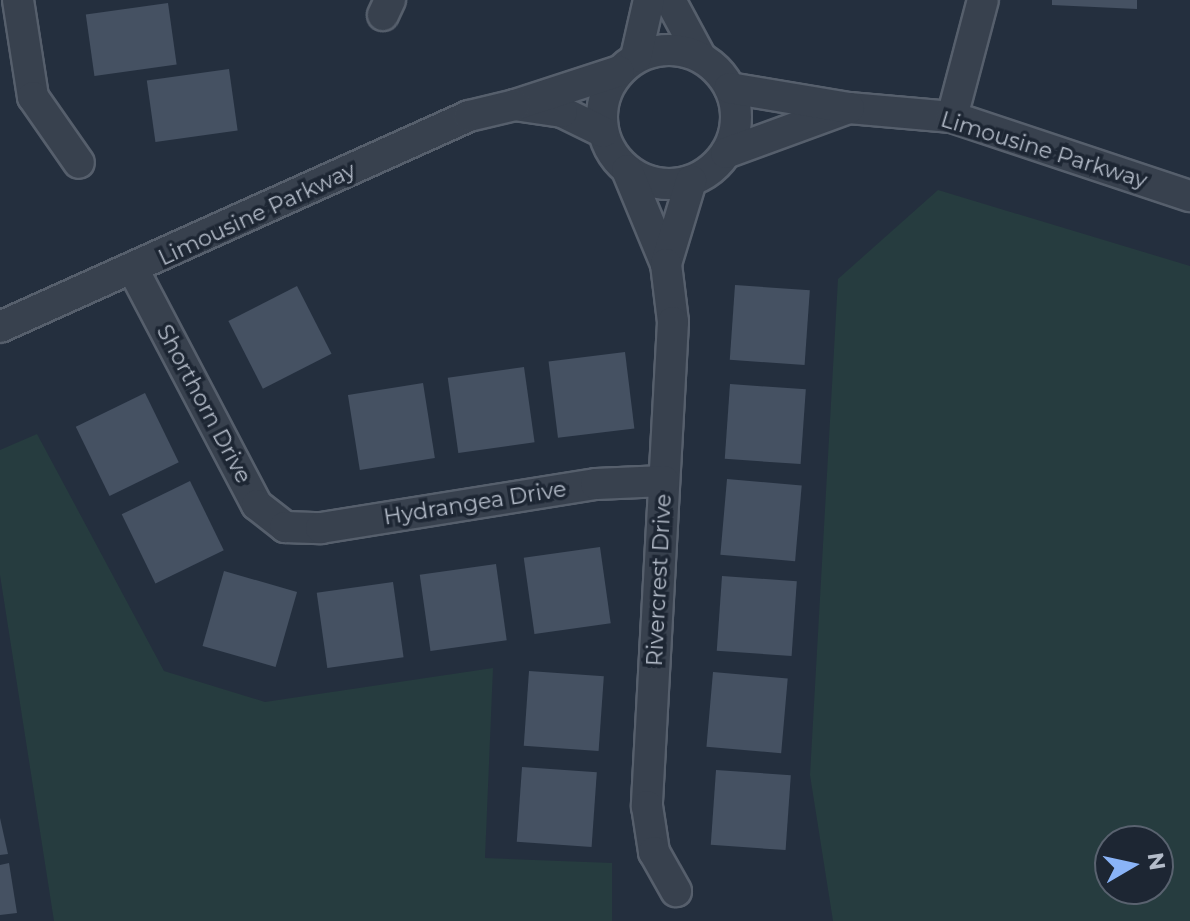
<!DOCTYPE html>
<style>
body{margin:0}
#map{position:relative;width:1190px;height:921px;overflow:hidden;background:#242f3e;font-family:Montserrat,sans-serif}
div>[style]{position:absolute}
.green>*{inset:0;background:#263c3f}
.building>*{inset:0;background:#455162;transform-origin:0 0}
.roads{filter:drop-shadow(2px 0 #565f6c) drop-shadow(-2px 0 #565f6c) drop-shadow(0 2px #565f6c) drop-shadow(0 -2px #565f6c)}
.street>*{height:30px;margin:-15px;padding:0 15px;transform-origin:15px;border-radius:15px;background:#38414e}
.street>.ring{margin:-15px;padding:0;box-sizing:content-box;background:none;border:30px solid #38414e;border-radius:50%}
span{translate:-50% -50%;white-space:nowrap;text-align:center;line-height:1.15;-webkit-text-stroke:7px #1d2633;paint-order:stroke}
.street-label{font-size:22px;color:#b4bcc9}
.north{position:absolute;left:1094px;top:825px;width:80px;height:80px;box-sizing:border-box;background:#1d2633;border:2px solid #59626f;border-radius:50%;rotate:81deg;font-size:22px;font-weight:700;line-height:32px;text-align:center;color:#b4bcc9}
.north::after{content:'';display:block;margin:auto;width:28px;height:36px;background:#8ab4f8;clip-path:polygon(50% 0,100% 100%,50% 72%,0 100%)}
</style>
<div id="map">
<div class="green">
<div style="clip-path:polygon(evenodd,938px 190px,1190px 266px,1190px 921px,833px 921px,810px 775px,838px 279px,938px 190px,1158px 841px,1158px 889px,1110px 889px,1110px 841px,1158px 841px)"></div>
<div style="clip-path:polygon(37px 434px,164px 671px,265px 702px,493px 668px,485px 858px,612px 863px,612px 921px,54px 921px,0 575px,0 450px)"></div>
</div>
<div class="building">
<div style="clip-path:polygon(1052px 0,1137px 0,1137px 9px,1052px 5px)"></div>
<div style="left:168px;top:3px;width:62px;height:83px;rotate:82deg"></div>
<div style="left:229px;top:69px;width:62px;height:83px;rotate:82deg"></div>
<div style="left:735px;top:285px;width:75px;height:75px;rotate:4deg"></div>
<div style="left:297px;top:286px;width:76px;height:77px;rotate:63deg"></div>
<div style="left:625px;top:352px;width:77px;height:77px;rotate:83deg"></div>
<div style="left:524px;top:367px;width:76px;height:77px;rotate:82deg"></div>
<div style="left:423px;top:383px;width:76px;height:76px;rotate:81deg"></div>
<div style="left:730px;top:384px;width:76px;height:75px;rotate:4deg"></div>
<div style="left:145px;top:393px;width:77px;height:77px;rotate:64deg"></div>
<div style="left:727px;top:479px;width:75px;height:76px;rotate:5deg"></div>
<div style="left:190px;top:481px;width:77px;height:76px;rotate:64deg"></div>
<div style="left:600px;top:547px;width:77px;height:77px;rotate:82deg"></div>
<div style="left:496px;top:564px;width:77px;height:77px;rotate:82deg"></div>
<div style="left:224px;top:571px;width:76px;height:78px;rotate:16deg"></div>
<div style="left:722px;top:576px;width:75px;height:75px;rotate:4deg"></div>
<div style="left:393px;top:582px;width:76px;height:77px;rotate:82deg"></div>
<div style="left:529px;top:671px;width:75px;height:75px;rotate:4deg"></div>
<div style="left:713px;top:672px;width:75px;height:75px;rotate:5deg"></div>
<div style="left:522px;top:767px;width:75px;height:75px;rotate:4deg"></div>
<div style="left:716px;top:770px;width:75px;height:75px;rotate:4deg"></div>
<div style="clip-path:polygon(0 818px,8px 854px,0 855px)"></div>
<div style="clip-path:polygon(9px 863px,17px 913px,0 915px,0 865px)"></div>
</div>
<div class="roads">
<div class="street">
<div style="left:18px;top:0;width:98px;rotate:81.2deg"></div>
<div style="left:33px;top:97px;width:80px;rotate:55.1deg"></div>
<div style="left:670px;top:0;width:64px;rotate:61.8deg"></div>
<div style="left:383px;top:15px;width:17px;rotate:-65deg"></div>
<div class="ring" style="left:602px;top:50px;width:104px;height:104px"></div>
<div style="left:636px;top:57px;width:58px;rotate:-77.2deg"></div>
<div style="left:849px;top:108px;width:103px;rotate:5deg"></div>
<div style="left:952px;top:117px;width:251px;rotate:18.4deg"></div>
<div style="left:952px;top:117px;width:121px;rotate:-75.2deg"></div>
<div style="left:603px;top:132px;width:46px;rotate:-154deg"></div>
<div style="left:562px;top:112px;width:48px;rotate:-171.5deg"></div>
<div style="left:515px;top:105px;width:109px;rotate:-18.1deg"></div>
<div style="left:726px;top:153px;width:131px;rotate:-20.1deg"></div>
<div style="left:849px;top:108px;width:121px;rotate:-170.5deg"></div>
<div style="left:627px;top:170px;width:102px;rotate:67.5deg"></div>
<div style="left:666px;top:264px;width:87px;rotate:-73.2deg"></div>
<div style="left:666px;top:264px;width:58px;rotate:83.1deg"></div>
<div style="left:673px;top:322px;width:485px;rotate:93.1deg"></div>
<div style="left:647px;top:806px;width:47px;rotate:81.3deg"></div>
<div style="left:654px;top:852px;width:45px;rotate:60.6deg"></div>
<div style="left:134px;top:271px;width:264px;rotate:62.3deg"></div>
<div style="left:257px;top:505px;width:36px;rotate:38deg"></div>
<div style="left:285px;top:527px;width:36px;rotate:2deg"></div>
<div style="left:321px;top:528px;width:278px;rotate:-9.1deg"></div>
<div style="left:596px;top:484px;width:68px;rotate:-2.5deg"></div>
<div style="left:0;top:327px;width:514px;rotate:-24.22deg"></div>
<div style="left:469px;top:116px;width:47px;rotate:-13.4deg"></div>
</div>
</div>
<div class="street-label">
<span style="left:1044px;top:150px;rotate:17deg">Limousine Parkway</span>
<span style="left:257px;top:214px;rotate:-25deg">Limousine Parkway</span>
<span style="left:204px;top:404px;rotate:62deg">Shorthorn Drive</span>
<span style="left:475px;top:503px;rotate:-9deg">Hydrangea Drive</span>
<span style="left:659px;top:580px;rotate:-87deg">Rivercrest Drive</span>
</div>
<div class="north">N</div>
</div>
